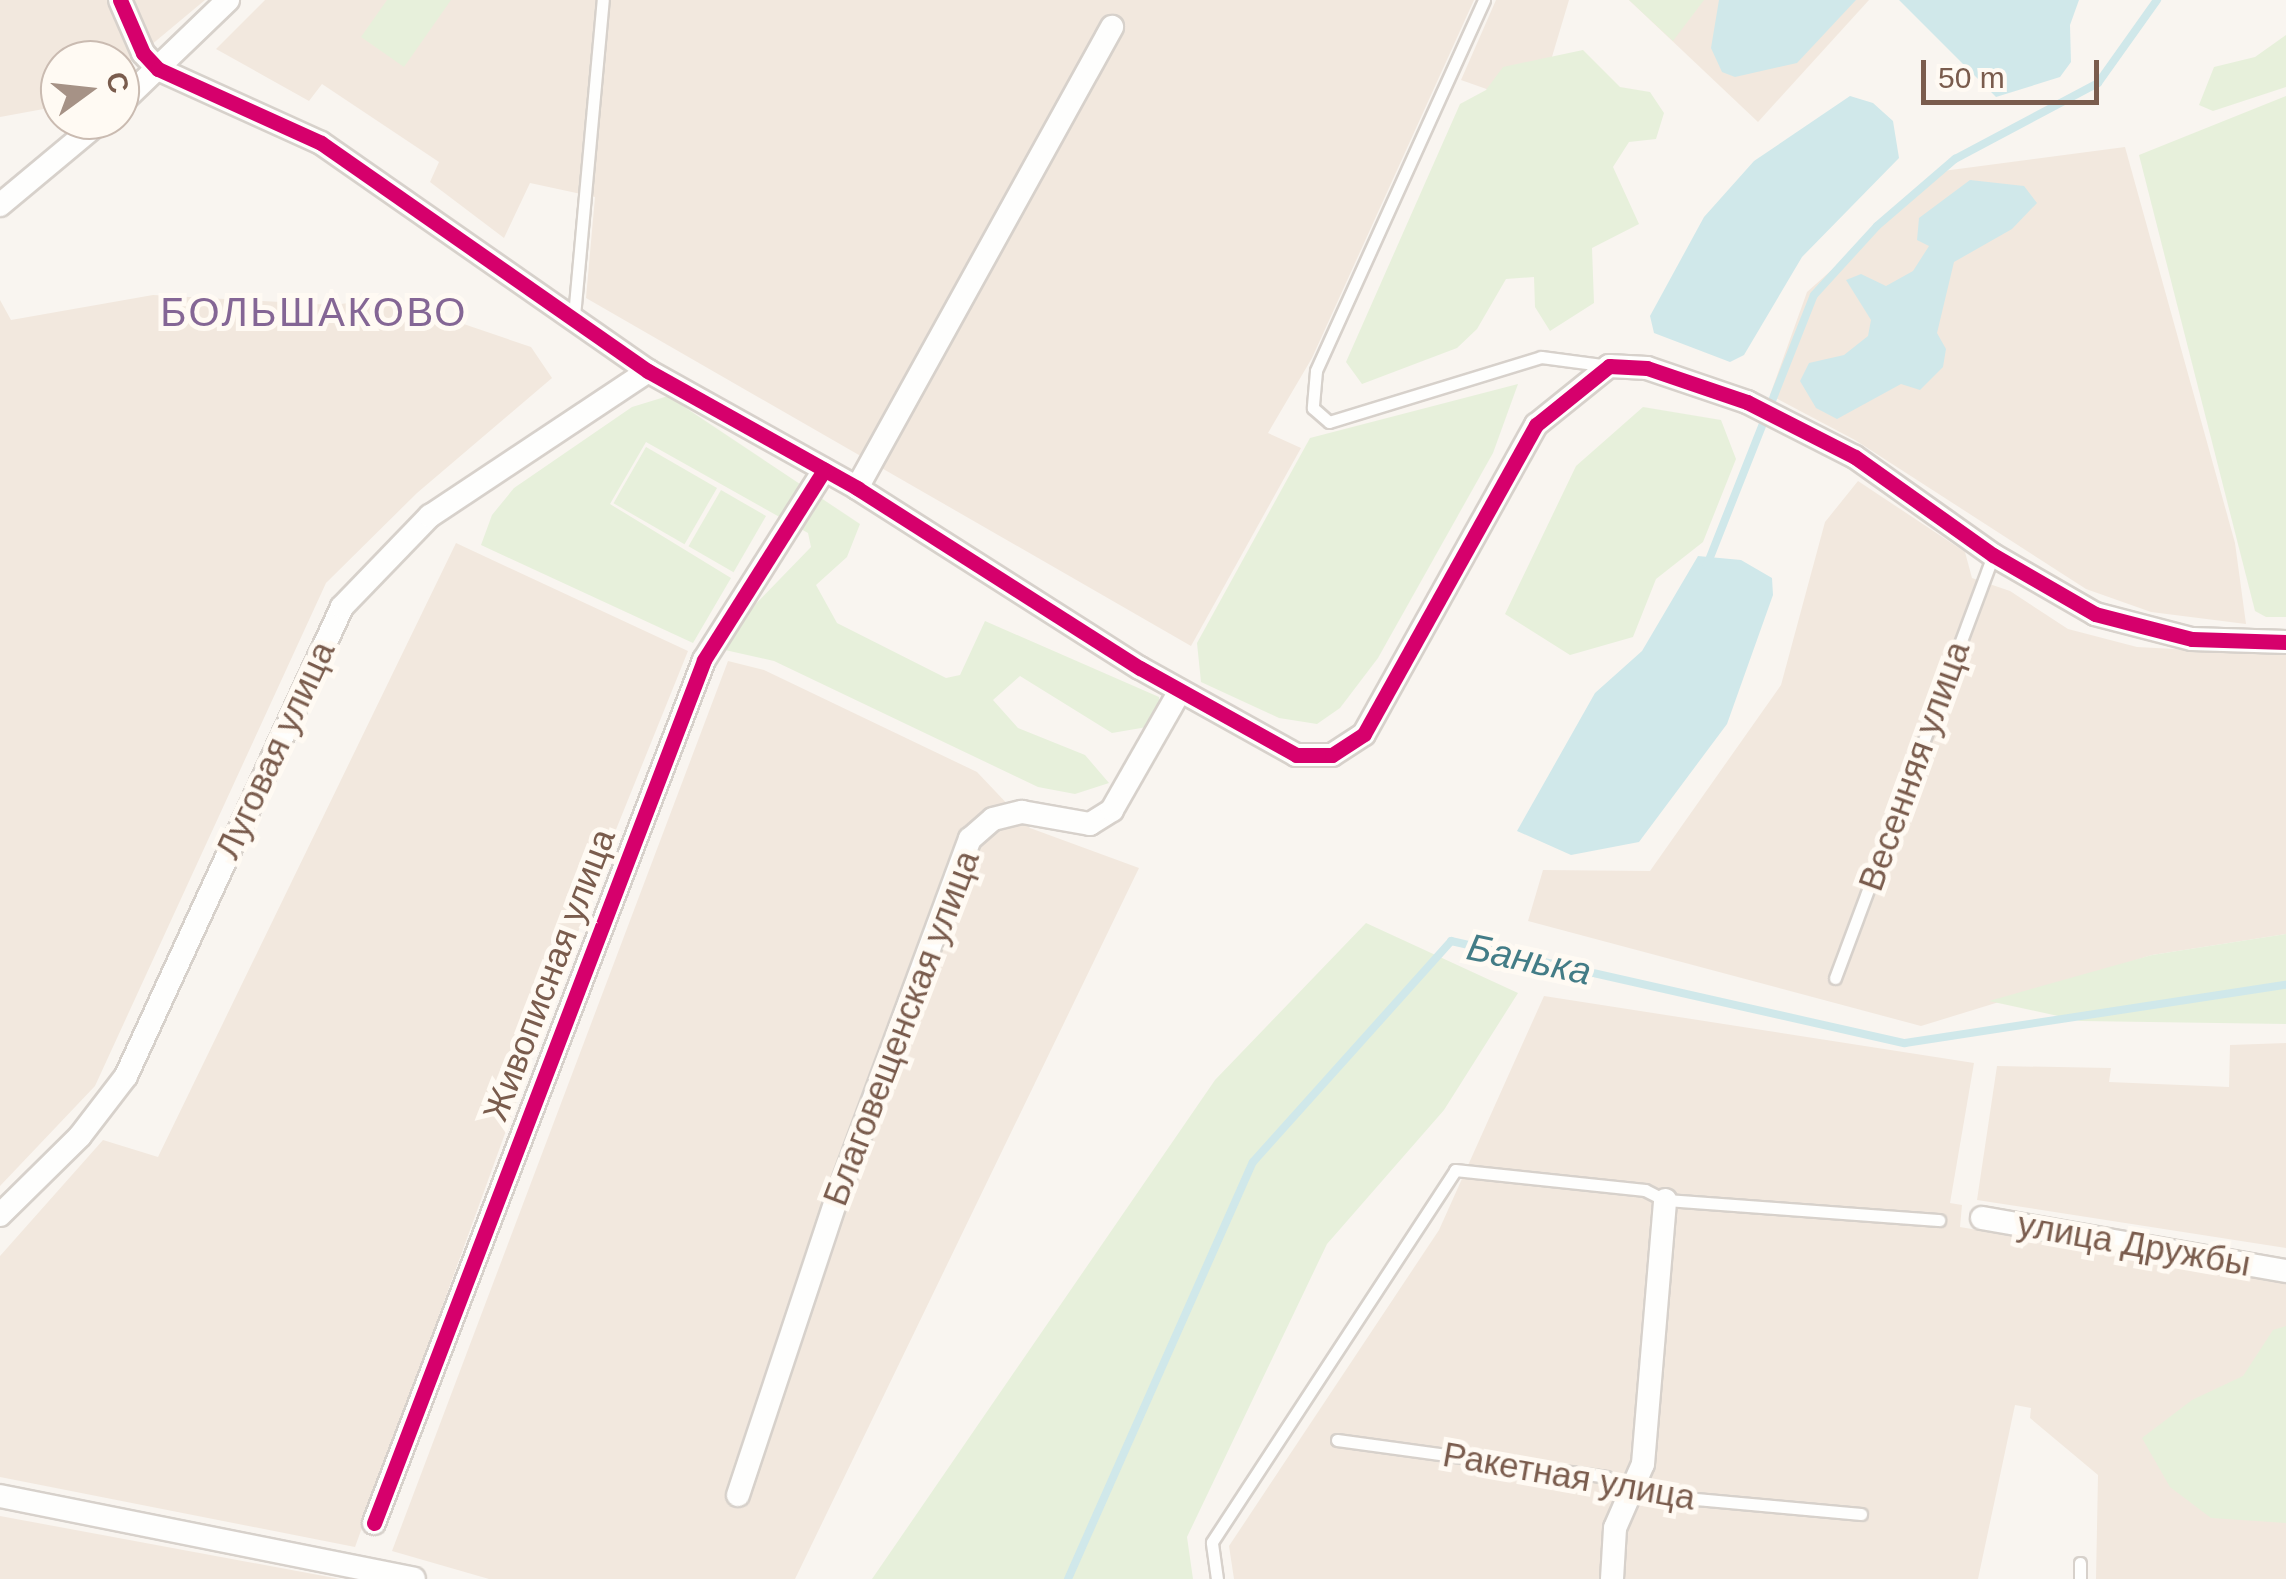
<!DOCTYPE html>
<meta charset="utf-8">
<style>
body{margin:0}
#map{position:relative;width:2286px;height:1579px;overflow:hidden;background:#f9f5f0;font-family:Helvetica,sans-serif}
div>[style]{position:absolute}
.residential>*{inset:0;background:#f2e8de}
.green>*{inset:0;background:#e7f0db;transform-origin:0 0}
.water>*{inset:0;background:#d0e8ea}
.stream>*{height:8px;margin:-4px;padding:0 4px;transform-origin:4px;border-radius:4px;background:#d0e8ea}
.roads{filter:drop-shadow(2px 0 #d7d1cb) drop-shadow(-2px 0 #d7d1cb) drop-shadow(0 2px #d7d1cb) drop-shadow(0 -2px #d7d1cb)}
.service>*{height:11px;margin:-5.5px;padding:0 5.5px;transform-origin:5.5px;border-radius:5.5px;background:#fefefd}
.minor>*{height:22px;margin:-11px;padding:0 11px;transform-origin:11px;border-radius:11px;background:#fefefd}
.cycleway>*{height:15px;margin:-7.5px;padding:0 7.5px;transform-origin:7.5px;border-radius:7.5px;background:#d6006c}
span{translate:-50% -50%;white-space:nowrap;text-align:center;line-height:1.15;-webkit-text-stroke:10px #fffaf3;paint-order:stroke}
.street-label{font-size:35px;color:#7a5c4d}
.water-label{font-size:38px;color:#437c86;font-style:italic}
.quarter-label{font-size:40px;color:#846695;letter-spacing:2.5px}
.north{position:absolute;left:40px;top:40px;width:100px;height:100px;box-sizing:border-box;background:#fffaf3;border:2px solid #cabbb1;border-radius:50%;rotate:75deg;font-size:28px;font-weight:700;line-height:40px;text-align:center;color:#7a5c4d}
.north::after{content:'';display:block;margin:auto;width:35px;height:45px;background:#a69286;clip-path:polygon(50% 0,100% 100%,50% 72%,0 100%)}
.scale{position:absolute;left:1921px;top:60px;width:178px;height:45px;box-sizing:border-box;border:5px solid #7a5c4d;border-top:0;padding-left:12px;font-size:30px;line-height:35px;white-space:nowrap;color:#7a5c4d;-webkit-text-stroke:8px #fffaf3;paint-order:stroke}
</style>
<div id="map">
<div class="residential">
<div style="clip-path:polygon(0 0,205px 0,120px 71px,120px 60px,60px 60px,60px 106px,0 117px)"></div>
<div style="clip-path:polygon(265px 0,1474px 0,1312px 358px,1268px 433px,1301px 448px,1191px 646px,586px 298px,595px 197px,530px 183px,504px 238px,430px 182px,439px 162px,322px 84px,309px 101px,216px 49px)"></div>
<div style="clip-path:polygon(1496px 0,1569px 0,1537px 107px,1461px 80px)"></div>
<div style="clip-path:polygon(1629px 0,1869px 0,1758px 122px)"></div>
<div style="clip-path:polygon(2125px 147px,2235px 543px,2246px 624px,2151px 612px,2086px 589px,1855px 440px,1770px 395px,1807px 292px,1943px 171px)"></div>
<div style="clip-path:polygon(153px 295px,333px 305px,387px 298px,531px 347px,552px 378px,417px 493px,326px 583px,95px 1086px,0 1186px,0 300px,11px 320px)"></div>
<div style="clip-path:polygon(1858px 481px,1965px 552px,1972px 578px,2010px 591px,2068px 629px,2137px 647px,2286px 655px,2286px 934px,2152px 955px,1921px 1026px,1528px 921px,1543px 870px,1650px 871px,1781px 685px,1825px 522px)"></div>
<div style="clip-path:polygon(456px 543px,688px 651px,609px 847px,355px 1547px,0 1477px,0 1256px,103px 1140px,158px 1157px)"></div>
<div style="clip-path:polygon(728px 661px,764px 670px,977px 772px,1030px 828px,1139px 868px,795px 1579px,489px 1579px,392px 1551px)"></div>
<div style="clip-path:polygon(1544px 996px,1974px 1063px,1950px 1203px,1962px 1205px,1960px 1227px,2286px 1283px,2286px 1579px,2096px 1579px,2098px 1475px,2030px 1418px,2031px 1408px,2015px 1405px,1978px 1579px,1234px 1579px,1229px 1546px,1439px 1230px)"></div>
<div style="clip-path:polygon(2286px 1043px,2286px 1248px,1977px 1200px,1997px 1066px,2111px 1068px,2109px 1082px,2229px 1087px,2230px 1045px)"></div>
<div style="clip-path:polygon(0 1516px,340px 1579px,0 1579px)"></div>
</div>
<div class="green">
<div style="clip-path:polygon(387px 0,451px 0,404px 67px,361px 37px)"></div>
<div style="clip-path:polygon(1629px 0,1704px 0,1673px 41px)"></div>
<div style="clip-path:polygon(2286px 35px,2286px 87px,2213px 111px,2199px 105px,2214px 67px,2255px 57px)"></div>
<div style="clip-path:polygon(1583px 50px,1620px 87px,1650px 92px,1664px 113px,1656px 139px,1629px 142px,1613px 167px,1639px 224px,1592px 248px,1594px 303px,1550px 331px,1535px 307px,1534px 277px,1506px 279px,1477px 329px,1457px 348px,1362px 384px,1346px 362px,1460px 104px,1486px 90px,1503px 67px)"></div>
<div style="clip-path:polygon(2286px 96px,2286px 617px,2266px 617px,2255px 611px,2139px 155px)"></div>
<div style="clip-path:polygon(1518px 384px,1493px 453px,1378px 658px,1340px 708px,1317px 724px,1279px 718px,1201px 682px,1197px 643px,1310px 438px)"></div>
<div style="clip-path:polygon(668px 396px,860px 524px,847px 557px,816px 585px,837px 623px,946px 678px,960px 675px,985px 621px,1159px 697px,1159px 714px,1147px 727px,1112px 733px,1020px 676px,993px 700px,1018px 728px,1085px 755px,1109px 783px,1075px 794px,1038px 787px,774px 661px,725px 650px,746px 614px,811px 547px,808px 533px,646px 442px,610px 504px,731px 578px,693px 643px,481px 545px,492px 515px,514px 488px,632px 407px)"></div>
<div style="clip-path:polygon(1643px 407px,1721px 420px,1736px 459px,1703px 542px,1656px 579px,1633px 637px,1570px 655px,1505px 614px,1576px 466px)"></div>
<div style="left:646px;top:447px;width:82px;height:65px;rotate:30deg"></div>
<div style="left:721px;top:490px;width:52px;height:65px;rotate:30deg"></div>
<div style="clip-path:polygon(1366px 923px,1518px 993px,1444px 1110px,1327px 1244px,1187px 1537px,1193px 1579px,872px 1579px,1215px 1080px)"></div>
<div style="clip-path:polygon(2286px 934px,2286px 1024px,2081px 1021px,1989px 1001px,2152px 955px)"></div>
<div style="clip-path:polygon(2286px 1326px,2286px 1523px,2211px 1518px,2170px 1487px,2142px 1438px,2192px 1400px,2243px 1376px,2273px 1330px)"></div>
</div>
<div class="water">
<div style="clip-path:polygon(1719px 0,1856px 0,1797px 63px,1735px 77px,1722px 72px,1711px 48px)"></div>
<div style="clip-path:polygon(1899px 0,2079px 0,2070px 25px,2071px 62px,2060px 77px,1996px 97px)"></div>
<div style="clip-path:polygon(1850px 96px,1873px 103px,1893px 121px,1899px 158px,1802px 257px,1744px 355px,1730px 362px,1654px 333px,1650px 316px,1704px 217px,1754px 161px)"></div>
<div style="clip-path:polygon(1970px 180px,2024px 186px,2037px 203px,2012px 229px,1954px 262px,1937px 333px,1946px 349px,1943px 367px,1920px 390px,1901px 384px,1837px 419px,1816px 408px,1800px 381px,1809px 363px,1844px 355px,1868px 336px,1871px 320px,1846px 280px,1861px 274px,1886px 286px,1913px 271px,1929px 246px,1917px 240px,1919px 218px)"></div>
<div style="clip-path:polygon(1698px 556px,1741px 560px,1772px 578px,1773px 595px,1727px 724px,1639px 842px,1571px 855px,1517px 831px,1595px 693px,1642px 651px)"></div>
</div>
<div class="stream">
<div style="left:1707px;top:565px;width:290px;rotate:-68.4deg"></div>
<div style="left:1814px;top:295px;width:93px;rotate:-47.6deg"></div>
<div style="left:1877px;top:226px;width:103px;rotate:-40.7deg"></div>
<div style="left:1955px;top:159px;width:162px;rotate:-28deg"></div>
<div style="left:2098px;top:83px;width:102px;rotate:-54.6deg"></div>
<div style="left:1068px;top:1579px;width:456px;rotate:-66.1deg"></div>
<div style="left:1253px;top:1162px;width:297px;rotate:-48.1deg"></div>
<div style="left:1451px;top:941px;width:465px;rotate:12.7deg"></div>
<div style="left:1905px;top:1043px;width:385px;rotate:-8.7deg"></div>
</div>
<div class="roads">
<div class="service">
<div style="left:1484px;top:0;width:407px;rotate:114.4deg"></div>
<div style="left:1316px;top:371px;width:37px;rotate:95deg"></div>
<div style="left:1313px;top:408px;width:21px;rotate:41deg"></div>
<div style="left:1329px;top:422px;width:222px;rotate:-17deg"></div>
<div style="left:1541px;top:357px;width:69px;rotate:7.5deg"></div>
<div style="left:574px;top:316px;width:317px;rotate:-84.8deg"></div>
<div style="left:1835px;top:978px;width:452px;rotate:-69.5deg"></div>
<div style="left:1337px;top:1440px;width:272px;rotate:7.8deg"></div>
<div style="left:1606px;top:1477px;width:29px;rotate:34deg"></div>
<div style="left:1630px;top:1493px;width:232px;rotate:5.2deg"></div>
<div style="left:2080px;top:1563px;width:16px;rotate:90deg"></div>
<div style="left:1217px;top:1579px;width:37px;rotate:-98deg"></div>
<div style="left:1212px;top:1542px;width:444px;rotate:-56.8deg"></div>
<div style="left:1455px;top:1170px;width:191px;rotate:6deg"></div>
<div style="left:1645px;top:1190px;width:22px;rotate:27deg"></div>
<div style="left:1665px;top:1200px;width:275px;rotate:4.2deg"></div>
</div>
<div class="minor">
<div style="left:120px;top:0;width:58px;rotate:66.5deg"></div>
<div style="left:143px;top:53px;width:22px;rotate:47deg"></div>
<div style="left:158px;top:69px;width:179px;rotate:24.4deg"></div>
<div style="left:321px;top:143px;width:399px;rotate:34.9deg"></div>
<div style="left:648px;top:371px;width:240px;rotate:29.2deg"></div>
<div style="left:857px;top:488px;width:335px;rotate:32.5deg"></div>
<div style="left:1140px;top:668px;width:179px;rotate:29.1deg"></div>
<div style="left:1296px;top:755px;width:36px"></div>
<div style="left:1332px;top:755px;width:38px;rotate:-33deg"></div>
<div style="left:1364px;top:734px;width:354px;rotate:-60.9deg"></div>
<div style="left:1536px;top:425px;width:94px;rotate:-38.9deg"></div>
<div style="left:1609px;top:366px;width:38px;rotate:3deg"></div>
<div style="left:1647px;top:368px;width:106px;rotate:18.8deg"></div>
<div style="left:1747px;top:402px;width:121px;rotate:27deg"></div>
<div style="left:1855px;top:457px;width:169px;rotate:35.4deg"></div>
<div style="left:1993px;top:555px;width:118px;rotate:30deg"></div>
<div style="left:2095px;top:614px;width:100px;rotate:14.5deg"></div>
<div style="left:2192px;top:639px;width:94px;rotate:1.8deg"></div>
<div style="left:120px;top:104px;width:150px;rotate:-43.9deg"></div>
<div style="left:0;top:205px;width:133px;rotate:-39.8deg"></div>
<div style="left:857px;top:488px;width:527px;rotate:-61.05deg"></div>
<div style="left:0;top:1215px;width:112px;rotate:-44.6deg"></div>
<div style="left:80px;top:1136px;width:76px;rotate:-52.5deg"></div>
<div style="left:126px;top:1076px;width:516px;rotate:-65.27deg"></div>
<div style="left:342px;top:607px;width:127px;rotate:-46deg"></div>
<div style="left:430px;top:516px;width:262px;rotate:-33.6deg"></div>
<div style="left:1982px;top:1218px;width:309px;rotate:9.9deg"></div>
<div style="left:738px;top:1495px;width:313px;rotate:-71.6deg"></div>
<div style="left:837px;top:1198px;width:383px;rotate:-69.7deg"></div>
<div style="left:970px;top:839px;width:30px;rotate:-41deg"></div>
<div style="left:993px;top:819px;width:30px;rotate:-14deg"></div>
<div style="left:1022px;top:812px;width:69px;rotate:10deg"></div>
<div style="left:1090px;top:824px;width:26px;rotate:-32deg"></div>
<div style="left:1112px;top:810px;width:137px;rotate:-60.3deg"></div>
<div style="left:0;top:1496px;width:422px;rotate:11.3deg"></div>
<div style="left:374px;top:1523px;width:924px;rotate:-69.07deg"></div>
<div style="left:704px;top:660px;width:225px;rotate:-57.7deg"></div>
<div style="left:1612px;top:1579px;width:51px;rotate:-86.6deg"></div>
<div style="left:1615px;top:1528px;width:70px;rotate:-66.4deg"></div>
<div style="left:1643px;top:1464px;width:265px;rotate:-85.2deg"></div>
</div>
</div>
<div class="cycleway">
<div style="left:120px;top:0;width:58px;rotate:66.5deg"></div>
<div style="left:143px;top:53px;width:22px;rotate:47deg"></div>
<div style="left:158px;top:69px;width:179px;rotate:24.4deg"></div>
<div style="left:321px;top:143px;width:399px;rotate:34.9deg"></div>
<div style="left:648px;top:371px;width:240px;rotate:29.2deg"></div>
<div style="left:857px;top:488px;width:335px;rotate:32.5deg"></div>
<div style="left:1140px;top:668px;width:179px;rotate:29.1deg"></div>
<div style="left:1296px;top:755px;width:36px"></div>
<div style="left:1332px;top:755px;width:38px;rotate:-33deg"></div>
<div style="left:1364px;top:734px;width:354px;rotate:-60.9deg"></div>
<div style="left:1536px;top:425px;width:94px;rotate:-38.9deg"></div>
<div style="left:1609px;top:366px;width:38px;rotate:3deg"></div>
<div style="left:1647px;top:368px;width:106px;rotate:18.8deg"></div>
<div style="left:1747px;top:402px;width:121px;rotate:27deg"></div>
<div style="left:1855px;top:457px;width:169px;rotate:35.4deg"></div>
<div style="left:1993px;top:555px;width:118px;rotate:30deg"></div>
<div style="left:2095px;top:614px;width:100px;rotate:14.5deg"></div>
<div style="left:2192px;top:639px;width:94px;rotate:1.8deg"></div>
<div style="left:374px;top:1523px;width:924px;rotate:-69.07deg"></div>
<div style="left:704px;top:660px;width:225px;rotate:-57.7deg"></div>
</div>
<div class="street-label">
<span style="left:275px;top:750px;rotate:-65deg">Луговая улица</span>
<span style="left:1914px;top:766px;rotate:-70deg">Весенняя улица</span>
<span style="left:549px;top:975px;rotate:-69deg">Живописная улица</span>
<span style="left:901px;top:1028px;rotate:-69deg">Благовещенская улица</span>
<span style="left:2134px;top:1244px;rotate:10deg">улица Дружбы</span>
<span style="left:1569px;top:1476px;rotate:10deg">Ракетная улица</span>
</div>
<div class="water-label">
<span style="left:1529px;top:960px;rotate:12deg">Банька</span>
</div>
<div class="quarter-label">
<span style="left:314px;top:312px">БОЛЬШАКОВО</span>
</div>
<div class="north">С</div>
<div class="scale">50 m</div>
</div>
